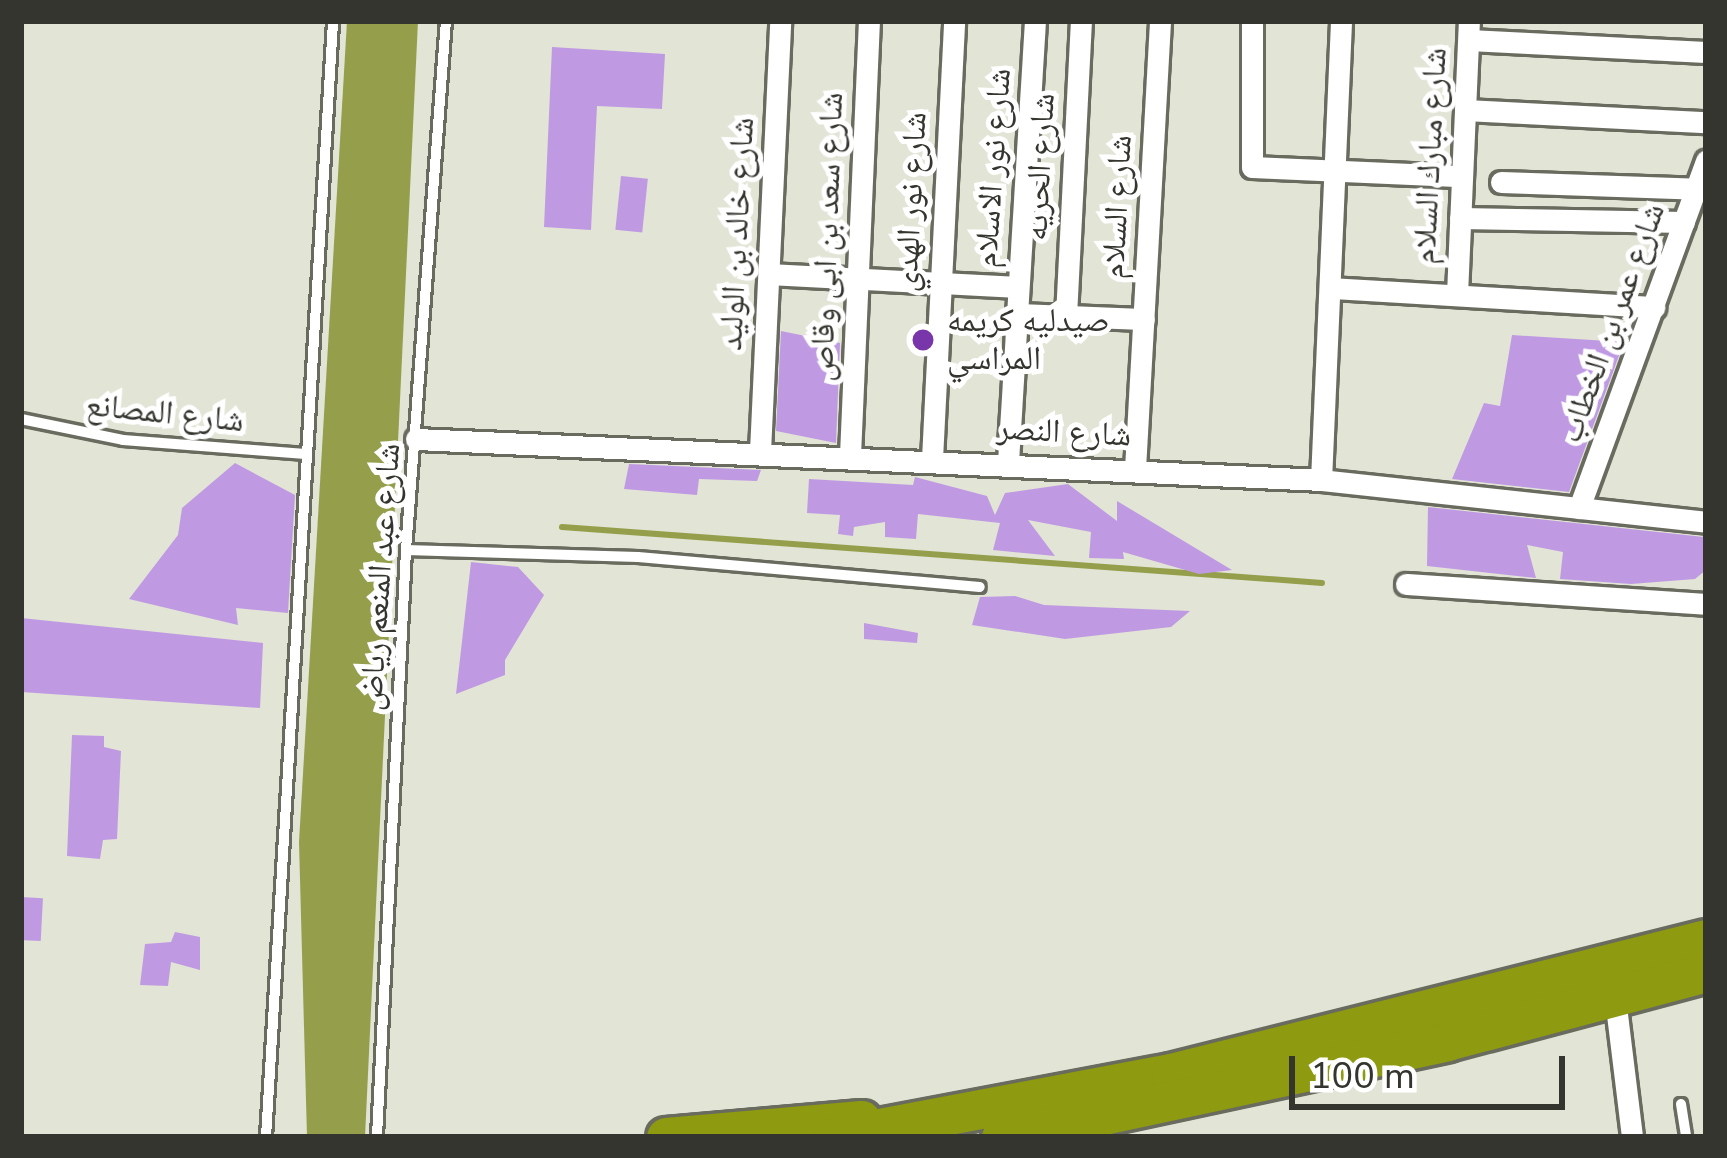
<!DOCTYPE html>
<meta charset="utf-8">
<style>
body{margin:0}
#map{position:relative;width:1727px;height:1158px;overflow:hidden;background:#e2e4d6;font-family:"Nunito Sans","Noto Naskh Arabic",sans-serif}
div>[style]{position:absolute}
.water>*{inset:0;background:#959f4b}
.stream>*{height:6px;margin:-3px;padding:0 3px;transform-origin:3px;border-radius:3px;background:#959f4b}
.building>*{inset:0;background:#bf9ae3;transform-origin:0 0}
.roads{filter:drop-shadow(3px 0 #696b5f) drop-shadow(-3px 0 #696b5f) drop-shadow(0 3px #696b5f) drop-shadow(0 -3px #696b5f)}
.lane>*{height:10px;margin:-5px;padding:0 5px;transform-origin:5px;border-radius:5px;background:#fff}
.street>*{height:21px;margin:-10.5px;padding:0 10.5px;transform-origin:10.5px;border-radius:10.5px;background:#fff}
.highway>*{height:39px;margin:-19.5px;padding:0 19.5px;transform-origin:19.5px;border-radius:19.5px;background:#8e9a0f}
.dots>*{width:33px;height:33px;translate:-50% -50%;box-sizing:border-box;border:6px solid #fff;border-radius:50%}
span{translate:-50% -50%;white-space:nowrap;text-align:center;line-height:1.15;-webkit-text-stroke:10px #fff;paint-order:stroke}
.street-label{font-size:33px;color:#34352f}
.poi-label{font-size:33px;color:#34352f}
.left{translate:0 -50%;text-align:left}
.frame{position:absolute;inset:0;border:24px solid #34352f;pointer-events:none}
.scale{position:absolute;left:1289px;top:1056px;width:276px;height:54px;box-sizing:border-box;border:6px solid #34352f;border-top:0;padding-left:15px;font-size:36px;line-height:42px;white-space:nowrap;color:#34352f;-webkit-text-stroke:9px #fff;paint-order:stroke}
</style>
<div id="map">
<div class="water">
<div style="clip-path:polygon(347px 21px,418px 21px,365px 1137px,307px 1137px,299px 842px)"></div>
</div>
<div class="stream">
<div style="left:562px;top:527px;width:762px;rotate:4.21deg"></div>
</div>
<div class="building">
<div style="clip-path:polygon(552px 47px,665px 54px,662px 109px,597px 106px,591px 230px,544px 227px)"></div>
<div style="left:621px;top:176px;width:27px;height:54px;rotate:6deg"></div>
<div style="clip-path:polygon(781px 331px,840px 343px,836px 443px,776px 431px)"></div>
<div style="clip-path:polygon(1512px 335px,1624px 342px,1569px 492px,1452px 479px,1484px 403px,1500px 406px)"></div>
<div style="clip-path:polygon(235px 463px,295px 495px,288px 613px,236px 608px,238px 625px,129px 599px,178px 535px,182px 508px)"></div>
<div style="clip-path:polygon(629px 464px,761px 470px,757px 481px,699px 479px,697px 495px,624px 489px)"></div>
<div style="clip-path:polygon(915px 477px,987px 496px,995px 515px,1005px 493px,1068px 484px,1117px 521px,1117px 501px,1232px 570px,1199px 574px,1123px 552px,1124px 559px,1089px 558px,1091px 532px,1028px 520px,1055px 556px,993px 550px,1000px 523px,918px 514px,916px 539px,885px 537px,885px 522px,854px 527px,853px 536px,838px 534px,840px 515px,807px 513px,809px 479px,913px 485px)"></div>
<div style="clip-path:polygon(1428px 507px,1704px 537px,1706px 570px,1695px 579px,1631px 584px,1560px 579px,1563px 552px,1527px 545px,1536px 578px,1427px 566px)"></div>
<div style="clip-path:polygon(471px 562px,518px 567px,544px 595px,505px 660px,505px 675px,456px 694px)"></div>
<div style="clip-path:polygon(1015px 596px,1044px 605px,1190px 611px,1171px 627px,1065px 639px,972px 625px,980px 597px)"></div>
<div style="clip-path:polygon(21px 618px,263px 643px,260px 708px,21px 692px)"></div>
<div style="clip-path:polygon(864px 623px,918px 633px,917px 643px,864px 639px)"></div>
<div style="clip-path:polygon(72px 735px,104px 736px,104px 747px,121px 751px,117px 839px,103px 840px,100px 859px,67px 856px)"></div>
<div style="left:21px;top:897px;width:22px;height:43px;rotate:3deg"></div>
<div style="clip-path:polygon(175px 932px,200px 937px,200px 970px,171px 962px,168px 986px,140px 985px,145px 944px,171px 942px)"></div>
</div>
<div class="roads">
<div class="lane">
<div style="left:21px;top:419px;width:104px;rotate:11.6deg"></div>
<div style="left:123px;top:440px;width:183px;rotate:4.4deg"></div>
<div style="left:406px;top:550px;width:232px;rotate:1.7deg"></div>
<div style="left:638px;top:557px;width:343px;rotate:5deg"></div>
<div style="left:1681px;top:1104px;width:33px;rotate:81deg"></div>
<div style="left:266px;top:1137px;width:1118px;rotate:-86.56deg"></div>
<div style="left:377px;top:1137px;width:588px;rotate:-87.17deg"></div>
<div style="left:406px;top:550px;width:531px;rotate:-85.68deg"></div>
</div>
<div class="street">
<div style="left:1252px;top:21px;width:146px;rotate:90deg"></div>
<div style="left:1252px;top:167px;width:210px;rotate:2.5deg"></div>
<div style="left:1469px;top:40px;width:237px;rotate:2.9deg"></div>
<div style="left:1465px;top:110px;width:241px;rotate:2.9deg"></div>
<div style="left:1501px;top:182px;width:196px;rotate:2deg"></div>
<div style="left:1460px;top:218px;width:224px;rotate:1deg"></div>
<div style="left:769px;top:274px;width:249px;rotate:3deg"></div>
<div style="left:1331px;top:288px;width:324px;rotate:3.4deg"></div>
<div style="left:1457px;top:294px;width:273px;rotate:-87.5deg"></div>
<div style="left:1017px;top:314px;width:127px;rotate:2.3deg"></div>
<div style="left:1066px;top:316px;width:295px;rotate:-87.1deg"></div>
<div style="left:416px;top:439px;width:906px;rotate:2.59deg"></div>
<div style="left:1321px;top:480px;width:387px;rotate:6.2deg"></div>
<div style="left:760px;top:451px;width:430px;rotate:-87.3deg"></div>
<div style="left:850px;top:455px;width:434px;rotate:-87.5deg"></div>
<div style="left:932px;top:459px;width:439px;rotate:-87.1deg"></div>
<div style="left:1008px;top:462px;width:442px;rotate:-86.5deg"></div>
<div style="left:1135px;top:469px;width:449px;rotate:-86.8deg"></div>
<div style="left:1321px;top:480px;width:459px;rotate:-87.5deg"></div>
<div style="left:1579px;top:508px;width:370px;rotate:-69.9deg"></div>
<div style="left:1406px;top:584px;width:301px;rotate:3.8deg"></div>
<div style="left:1615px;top:998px;width:140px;rotate:83deg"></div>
</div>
<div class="highway">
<div style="left:666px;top:1137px;width:196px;rotate:-5deg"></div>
<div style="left:832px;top:1137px;width:345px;rotate:-10.7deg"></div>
<div style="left:1171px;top:1073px;width:552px;rotate:-14.06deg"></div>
<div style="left:1001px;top:1137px;width:456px;rotate:-12.1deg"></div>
<div style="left:1447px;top:1041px;width:268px;rotate:-14.9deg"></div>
</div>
</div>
<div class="dots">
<div style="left:923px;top:340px;background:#7936aa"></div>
</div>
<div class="street-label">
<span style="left:1430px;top:156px;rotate:-87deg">شارع مبارك السلام</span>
<span style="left:1040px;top:167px;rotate:-87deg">شارع الحريه</span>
<span style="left:993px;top:168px;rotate:-86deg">شارع نور الاسلام</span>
<span style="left:911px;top:202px;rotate:-87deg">شارع نور الهدي</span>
<span style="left:1117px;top:207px;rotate:-87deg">شارع السلام</span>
<span style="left:737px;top:234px;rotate:-87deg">شارع خالد بن الوليد</span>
<span style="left:827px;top:237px;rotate:-88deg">شارع سعد بن ابى وقاص</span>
<span style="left:1612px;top:323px;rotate:-70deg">شارع عمر بن الخطاب</span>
<span style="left:165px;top:413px;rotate:6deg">شارع المصانع</span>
<span style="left:1064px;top:432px;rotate:3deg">شارع النصر</span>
<span style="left:380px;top:577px;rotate:-86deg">شارع عبد المنعم رياض</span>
</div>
<div class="poi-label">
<span class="left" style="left:947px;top:340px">صيدليه كريمه<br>المراسي</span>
</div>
<div class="frame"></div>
<div class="scale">100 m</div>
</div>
